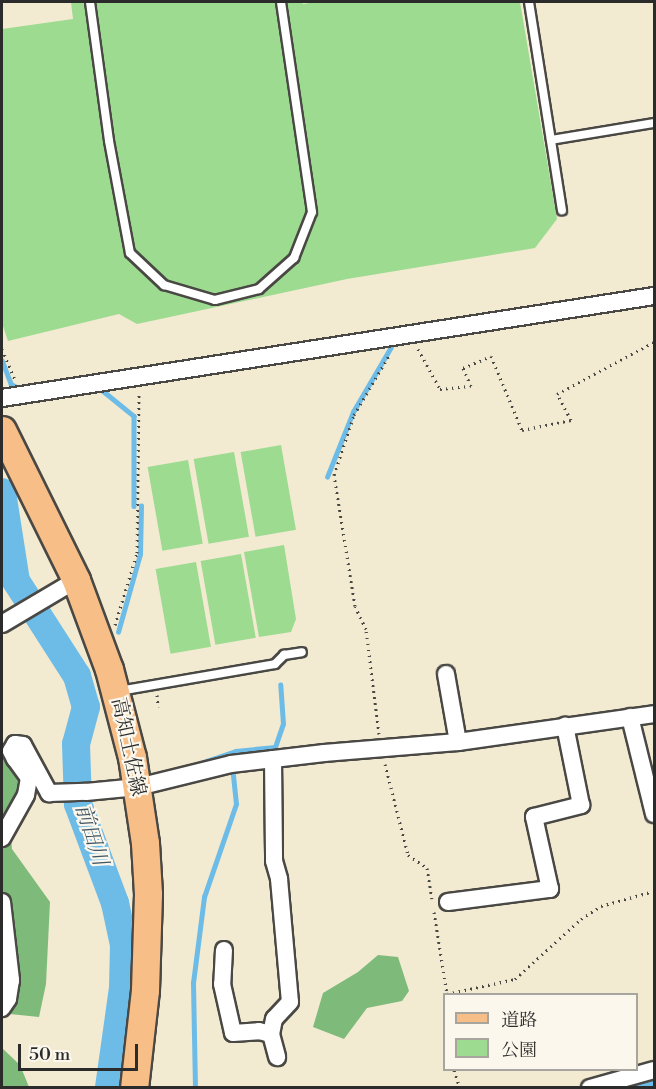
<!DOCTYPE html>
<meta charset="utf-8">
<style>
body{margin:0}
#map{position:relative;width:656px;height:1089px;overflow:hidden;background:#f2ead1;font-family:"Libre Bodoni","Noto Serif JP",serif}
div>[style]{position:absolute}
.green>*{inset:0;background:#9ddb91;transform-origin:0 0}
.forest>*{inset:0;background:#7ebb7b}
.stream>*{height:4.5px;margin:-2.25px;padding:0 2.25px;transform-origin:2.25px;border-radius:2.25px;background:#6dbce8}
.river>*{height:28px;margin:-14px;padding:0 14px;transform-origin:14px;border-radius:14px;background:#6dbce8}
.path>*{height:3px;margin-top:-1.5px;transform-origin:0;background:repeating-linear-gradient(90deg,#494844 0 1.5px,transparent 0 6px)}
.roads{filter:drop-shadow(2px 0 #494844) drop-shadow(-2px 0 #494844) drop-shadow(0 2px #494844) drop-shadow(0 -2px #494844)}
.service>*{height:8px;margin:-4px;padding:0 4px;transform-origin:4px;border-radius:4px;background:#fff}
.minor>*{height:16px;margin:-8px;padding:0 8px;transform-origin:8px;border-radius:8px;background:#fff}
.primary>*{height:27px;margin:-13.5px;padding:0 13.5px;transform-origin:13.5px;border-radius:13.5px;background:#f7be87}
span{translate:-50% -50%;white-space:nowrap;text-align:center;line-height:1.15;-webkit-text-stroke:4.5px #fbf7ec;paint-order:stroke}
.street-label{font-size:20px;color:#2b2b2b}
.water-label{font-size:21px;color:#3f5664;font-style:italic}
.frame{position:absolute;inset:0;border:3px solid #2b2b2b;pointer-events:none}
.legend{position:absolute;left:443px;top:993px;width:195px;height:78px;box-sizing:border-box;background:#fbf7ec;border:2px solid #a8a59f;margin:0;padding:8px 10px;list-style:none;font-size:18px;color:#2b2b2b}
.legend li{display:flex;align-items:center;gap:12px;height:30px}
.legend b{width:30px;border:2px solid #a8a59f}
.scale{position:absolute;left:18px;top:1044px;width:120px;height:27px;box-sizing:border-box;border:3px solid #2b2b2b;border-top:0;padding-left:8px;font-size:18px;line-height:21px;white-space:nowrap;color:#2b2b2b;-webkit-text-stroke:4px #fbf7ec;paint-order:stroke}
</style>
<div id="map">
<div class="green">
<div style="clip-path:polygon(71px 2px,302px 2px,303px 4px,315px 2px,520px 2px,557px 219px,535px 248px,347px 279px,137px 324px,119px 314px,8px 341px,2px 323px,2px 29px,73px 19px)"></div>
<div style="left:281px;top:445px;width:86px;height:41px;rotate:80deg"></div>
<div style="left:234px;top:452px;width:86px;height:41px;rotate:80deg"></div>
<div style="left:188px;top:460px;width:85px;height:41px;rotate:80deg"></div>
<div style="clip-path:polygon(284px 545px,296px 619px,291px 632px,259px 637px,244px 552px)"></div>
<div style="left:241px;top:554px;width:85px;height:41px;rotate:80deg"></div>
<div style="left:196px;top:562px;width:86px;height:41px;rotate:80deg"></div>
</div>
<div class="forest">
<div style="clip-path:polygon(2px 756px,15px 769px,25px 800px,10px 827px,12px 849px,50px 902px,46px 984px,39px 1017px,10px 1014px,2px 995px)"></div>
<div style="clip-path:polygon(378px 955px,398px 957px,409px 991px,402px 1001px,367px 1008px,344px 1039px,313px 1027px,323px 993px,358px 972px)"></div>
<div style="clip-path:polygon(2px 1048px,20px 1065px,29px 1087px,2px 1087px)"></div>
</div>
<div class="stream">
<div style="left:2px;top:360px;width:26px;rotate:69deg"></div>
<div style="left:11px;top:384px;width:10px;rotate:29deg"></div>
<div style="left:102px;top:390px;width:41px;rotate:39.1deg"></div>
<div style="left:134px;top:416px;width:90px;rotate:90deg"></div>
<div style="left:327px;top:477px;width:70px;rotate:-68.2deg"></div>
<div style="left:353px;top:412px;width:75px;rotate:-59.7deg"></div>
<div style="left:118px;top:632px;width:81px;rotate:-74.2deg"></div>
<div style="left:140px;top:554px;width:48px;rotate:-88.8deg"></div>
<div style="left:198px;top:764px;width:40px;rotate:-18.9deg"></div>
<div style="left:236px;top:751px;width:39px;rotate:-6deg"></div>
<div style="left:275px;top:747px;width:24px;rotate:-71deg"></div>
<div style="left:283px;top:724px;width:39px;rotate:-94deg"></div>
<div style="left:195px;top:1088px;width:105px;rotate:-91.1deg"></div>
<div style="left:193px;top:983px;width:87px;rotate:-82.7deg"></div>
<div style="left:204px;top:897px;width:98px;rotate:-71deg"></div>
<div style="left:236px;top:804px;width:31px;rotate:-96deg"></div>
</div>
<div class="river">
<div style="left:2px;top:492px;width:90px;rotate:81.1deg"></div>
<div style="left:16px;top:581px;width:113px;rotate:57.3deg"></div>
<div style="left:77px;top:676px;width:32px;rotate:74deg"></div>
<div style="left:86px;top:707px;width:38px;rotate:105deg"></div>
<div style="left:76px;top:744px;width:60px;rotate:88.1deg"></div>
<div style="left:78px;top:804px;width:106px;rotate:69.5deg"></div>
<div style="left:115px;top:903px;width:43px;rotate:77.9deg"></div>
<div style="left:124px;top:945px;width:43px;rotate:91.3deg"></div>
<div style="left:123px;top:988px;width:101px;rotate:98deg"></div>
<div style="left:642px;top:1088px;width:13px;rotate:-18deg"></div>
</div>
<div class="path">
<div style="left:2px;top:349px;width:34px;rotate:67deg"></div>
<div style="left:418px;top:349px;width:46px;rotate:61.2deg"></div>
<div style="left:440px;top:389px;width:31px;rotate:-6deg"></div>
<div style="left:471px;top:386px;width:20px;rotate:-114deg"></div>
<div style="left:463px;top:368px;width:30px;rotate:-23deg"></div>
<div style="left:491px;top:356px;width:80px;rotate:67.3deg"></div>
<div style="left:522px;top:430px;width:50px;rotate:-11.5deg"></div>
<div style="left:571px;top:420px;width:30px;rotate:-118deg"></div>
<div style="left:557px;top:394px;width:110px;rotate:-28.2deg"></div>
<div style="left:115px;top:625px;width:75px;rotate:-73deg"></div>
<div style="left:137px;top:553px;width:161px;rotate:-89.3deg"></div>
<div style="left:157px;top:695px;width:12px;rotate:85deg"></div>
<div style="left:379px;top:734px;width:106px;rotate:-97.1deg"></div>
<div style="left:366px;top:629px;width:25px;rotate:-116deg"></div>
<div style="left:355px;top:606px;width:133px;rotate:-99.1deg"></div>
<div style="left:334px;top:475px;width:63px;rotate:-71.6deg"></div>
<div style="left:354px;top:415px;width:71px;rotate:-59.5deg"></div>
<div style="left:385px;top:764px;width:94px;rotate:75.8deg"></div>
<div style="left:408px;top:855px;width:23px;rotate:34deg"></div>
<div style="left:427px;top:868px;width:31px;rotate:81deg"></div>
<div style="left:434px;top:912px;width:83px;rotate:81deg"></div>
<div style="left:447px;top:994px;width:70px;rotate:-12.4deg"></div>
<div style="left:515px;top:979px;width:89px;rotate:-42.3deg"></div>
<div style="left:581px;top:919px;width:24px;rotate:-33deg"></div>
<div style="left:601px;top:906px;width:55px;rotate:-15.8deg"></div>
<div style="left:454px;top:1070px;width:19px;rotate:72deg"></div>
</div>
<div class="roads">
<div class="service">
<div style="left:90px;top:2px;width:140px;rotate:82.2deg"></div>
<div style="left:109px;top:141px;width:114px;rotate:79.4deg"></div>
<div style="left:130px;top:253px;width:47px;rotate:43.3deg"></div>
<div style="left:164px;top:285px;width:53px;rotate:16.4deg"></div>
<div style="left:215px;top:300px;width:45px;rotate:-14deg"></div>
<div style="left:259px;top:289px;width:47px;rotate:-41.5deg"></div>
<div style="left:294px;top:258px;width:49px;rotate:-68.6deg"></div>
<div style="left:312px;top:212px;width:212px;rotate:-98.4deg"></div>
<div style="left:529px;top:2px;width:211px;rotate:81deg"></div>
<div style="left:551px;top:140px;width:104px;rotate:-9.4deg"></div>
<div style="left:119px;top:691px;width:158px;rotate:-9.8deg"></div>
<div style="left:275px;top:664px;width:13px;rotate:-45deg"></div>
<div style="left:284px;top:655px;width:18px;rotate:-9deg"></div>
</div>
<div class="minor">
<div style="left:2px;top:398px;width:660px;rotate:-8.89deg"></div>
<div style="left:2px;top:624px;width:86px;rotate:-30.7deg"></div>
<div style="left:446px;top:674px;width:69px;rotate:80deg"></div>
<div style="left:630px;top:717px;width:100px;rotate:76.1deg"></div>
<div style="left:273px;top:759px;width:102px;rotate:89.4deg"></div>
<div style="left:274px;top:861px;width:19px;rotate:74deg"></div>
<div style="left:279px;top:879px;width:123px;rotate:84.9deg"></div>
<div style="left:290px;top:1002px;width:23px;rotate:133deg"></div>
<div style="left:274px;top:1019px;width:15px;rotate:101deg"></div>
<div style="left:271px;top:1034px;width:24px;rotate:75deg"></div>
<div style="left:2px;top:838px;width:49px;rotate:-60.8deg"></div>
<div style="left:26px;top:795px;width:17px;rotate:-80deg"></div>
<div style="left:29px;top:778px;width:24px;rotate:-126deg"></div>
<div style="left:15px;top:759px;width:9px;rotate:-117deg"></div>
<div style="left:11px;top:751px;width:8px;rotate:-60deg"></div>
<div style="left:15px;top:744px;width:8px;rotate:7deg"></div>
<div style="left:23px;top:745px;width:55px;rotate:61.6deg"></div>
<div style="left:49px;top:793px;width:37px;rotate:-2deg"></div>
<div style="left:86px;top:792px;width:52px;rotate:-5.5deg"></div>
<div style="left:138px;top:787px;width:96px;rotate:-13.9deg"></div>
<div style="left:231px;top:764px;width:94px;rotate:-6.7deg"></div>
<div style="left:324px;top:753px;width:134px;rotate:-4.7deg"></div>
<div style="left:458px;top:742px;width:198px;rotate:-8.1deg"></div>
<div style="left:2px;top:902px;width:79px;rotate:83.4deg"></div>
<div style="left:11px;top:980px;width:19px;rotate:99deg"></div>
<div style="left:8px;top:999px;width:11px;rotate:124deg"></div>
<div style="left:448px;top:902px;width:103px;rotate:-7.3deg"></div>
<div style="left:550px;top:889px;width:74px;rotate:-102.5deg"></div>
<div style="left:534px;top:817px;width:49px;rotate:-14.3deg"></div>
<div style="left:581px;top:805px;width:81px;rotate:-101.4deg"></div>
<div style="left:224px;top:950px;width:34px;rotate:93deg"></div>
<div style="left:222px;top:984px;width:50px;rotate:77.3deg"></div>
<div style="left:233px;top:1033px;width:26px;rotate:-4deg"></div>
<div style="left:259px;top:1031px;width:12px;rotate:14deg"></div>
<div style="left:590px;top:1088px;width:66px;rotate:-15.7deg"></div>
</div>
<div class="primary">
<div style="left:2px;top:430px;width:167px;rotate:63.7deg"></div>
<div style="left:76px;top:580px;width:95px;rotate:69.7deg"></div>
<div style="left:109px;top:669px;width:91px;rotate:75.4deg"></div>
<div style="left:132px;top:757px;width:87px;rotate:81.4deg"></div>
<div style="left:145px;top:843px;width:51px;rotate:86.6deg"></div>
<div style="left:148px;top:894px;width:96px;rotate:91.8deg"></div>
<div style="left:145px;top:990px;width:99px;rotate:96.4deg"></div>
</div>
</div>
<div class="street-label">
<span style="left:128px;top:747px;rotate:78deg">高知土佐線</span>
</div>
<div class="water-label">
<span style="left:91px;top:835px;rotate:72deg">前田川</span>
</div>
<div class="frame"></div>
<ul class="legend">
<li><b style="height:8px;background:#f7be87"></b>道路</li>
<li><b style="height:16px;background:#9ddb91"></b>公園</li>
</ul>
<div class="scale">50 m</div>
</div>
